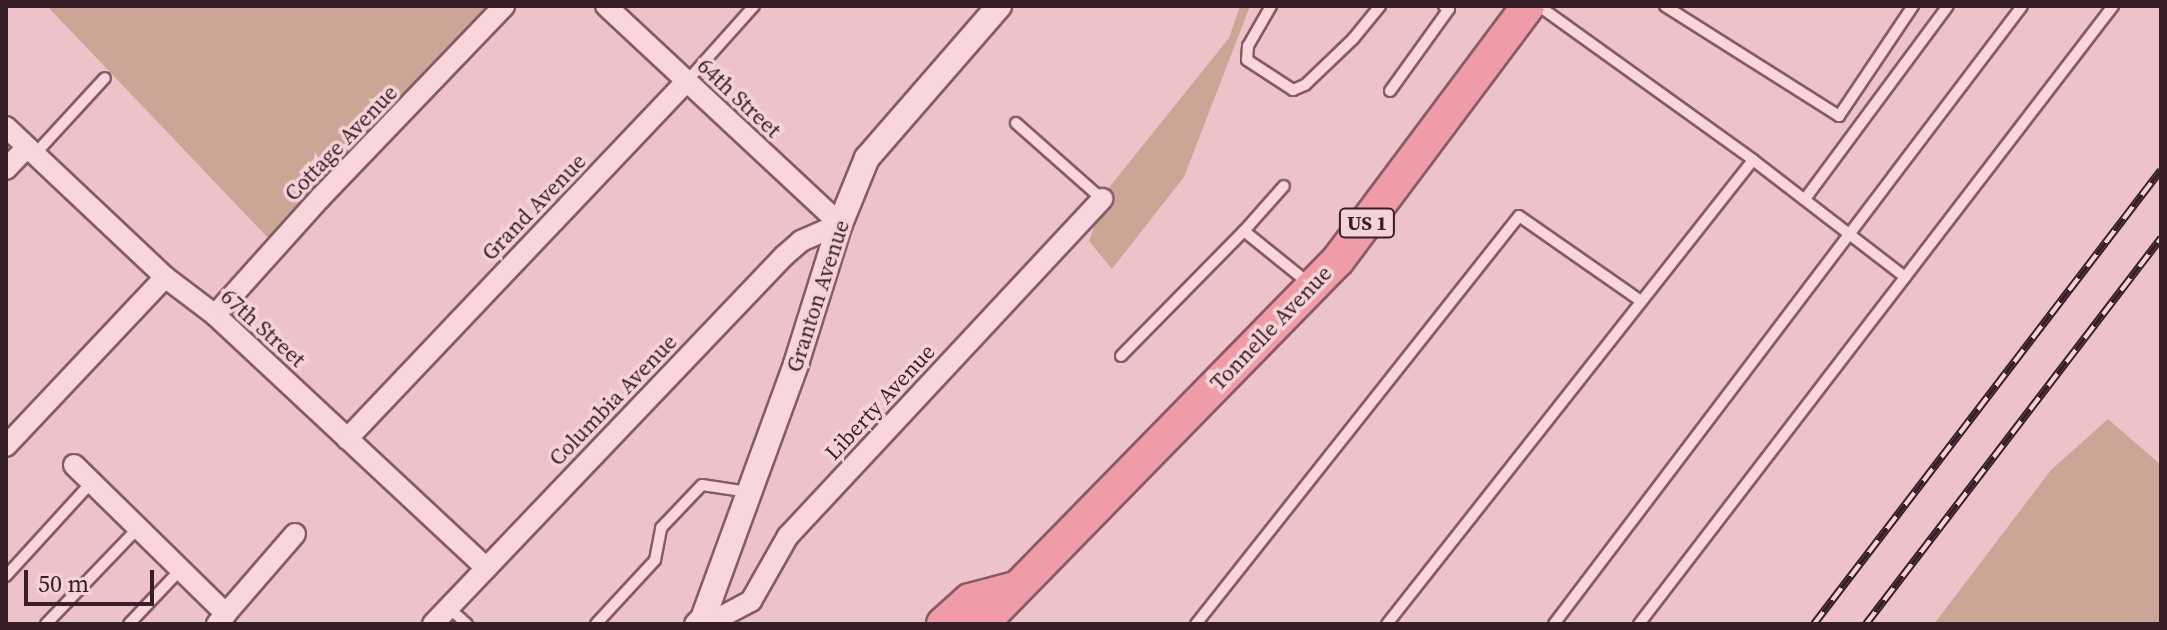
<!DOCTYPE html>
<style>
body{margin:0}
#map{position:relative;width:2167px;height:630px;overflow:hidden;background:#edc3c9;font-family:"Source Serif 4",serif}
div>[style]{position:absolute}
.green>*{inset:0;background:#cba697}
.roads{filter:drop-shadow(2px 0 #875a68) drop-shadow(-2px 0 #875a68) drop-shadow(0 2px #875a68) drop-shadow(0 -2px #875a68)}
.service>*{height:10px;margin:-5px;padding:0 5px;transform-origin:5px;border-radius:5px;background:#f8d6db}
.minor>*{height:20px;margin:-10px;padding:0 10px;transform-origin:10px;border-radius:10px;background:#f8d6db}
.tertiary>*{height:24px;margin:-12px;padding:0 12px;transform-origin:12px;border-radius:12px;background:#f8d6db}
.primary>*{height:32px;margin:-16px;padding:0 16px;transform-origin:16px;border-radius:16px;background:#f09ba8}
.rail>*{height:8px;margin-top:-4px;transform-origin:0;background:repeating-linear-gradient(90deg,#f5d2d7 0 15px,#371e27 0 30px);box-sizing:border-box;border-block:2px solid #371e27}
span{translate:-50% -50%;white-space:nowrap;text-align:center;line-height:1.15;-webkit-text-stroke:7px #f5d2d7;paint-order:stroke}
.shield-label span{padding:2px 6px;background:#f5d2d7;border:2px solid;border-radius:6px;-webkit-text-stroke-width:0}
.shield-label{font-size:20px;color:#371e27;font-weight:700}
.street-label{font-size:22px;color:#371e27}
.frame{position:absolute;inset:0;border:8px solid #371e27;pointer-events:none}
.scale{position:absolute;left:24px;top:570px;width:130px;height:36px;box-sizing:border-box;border:4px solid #371e27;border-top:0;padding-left:10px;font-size:24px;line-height:28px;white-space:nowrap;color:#371e27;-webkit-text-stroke:6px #f5d2d7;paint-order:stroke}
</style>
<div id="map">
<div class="green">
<div style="clip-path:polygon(47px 6px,492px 6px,271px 241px)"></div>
<div style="clip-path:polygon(1240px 6px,1250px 6px,1184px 177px,1112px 269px,1089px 241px,1107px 190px,1229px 38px)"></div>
<div style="clip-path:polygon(2108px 419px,2161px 465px,2161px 624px,1934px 624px,2051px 470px)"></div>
</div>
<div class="roads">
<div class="service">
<div style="left:1271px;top:6px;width:46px;rotate:119.9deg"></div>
<div style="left:1248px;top:46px;width:14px;rotate:94deg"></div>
<div style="left:1247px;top:60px;width:55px;rotate:33.1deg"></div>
<div style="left:1293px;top:90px;width:13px;rotate:-23deg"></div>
<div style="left:1305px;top:85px;width:66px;rotate:-43.8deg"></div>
<div style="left:1353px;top:39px;width:43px;rotate:-50.7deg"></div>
<div style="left:1539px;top:6px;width:264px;rotate:35.7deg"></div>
<div style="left:1753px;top:160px;width:192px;rotate:37.6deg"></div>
<div style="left:1665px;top:6px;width:206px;rotate:32.3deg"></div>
<div style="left:1839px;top:116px;width:133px;rotate:-56.1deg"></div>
<div style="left:686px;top:82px;width:102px;rotate:-48.2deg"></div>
<div style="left:1390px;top:91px;width:101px;rotate:-54.3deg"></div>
<div style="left:1449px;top:9px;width:6px;rotate:-149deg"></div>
<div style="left:1016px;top:123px;width:115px;rotate:41.5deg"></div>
<div style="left:35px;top:154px;width:103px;rotate:-47.4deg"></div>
<div style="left:1805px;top:199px;width:240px;rotate:-53.5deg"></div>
<div style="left:1244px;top:231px;width:60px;rotate:-48.4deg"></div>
<div style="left:1121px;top:356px;width:175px;rotate:-45.5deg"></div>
<div style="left:1244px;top:231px;width:86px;rotate:38.9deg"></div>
<div style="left:6px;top:576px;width:126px;rotate:-47.6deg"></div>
<div style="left:449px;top:608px;width:24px;rotate:42deg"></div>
<div style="left:46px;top:624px;width:133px;rotate:-46.2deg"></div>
<div style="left:129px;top:624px;width:74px;rotate:-46.6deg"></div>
<div style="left:596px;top:624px;width:87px;rotate:-47.3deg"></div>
<div style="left:655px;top:560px;width:33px;rotate:-79deg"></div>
<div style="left:661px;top:528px;width:59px;rotate:-46.4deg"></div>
<div style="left:702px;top:485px;width:48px;rotate:8.5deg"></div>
<div style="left:1196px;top:624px;width:520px;rotate:-51.63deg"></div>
<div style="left:1519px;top:216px;width:149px;rotate:34.9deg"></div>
<div style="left:1387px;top:624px;width:591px;rotate:-51.73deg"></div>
<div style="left:1554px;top:624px;width:775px;rotate:-52.86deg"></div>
<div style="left:1639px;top:624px;width:779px;rotate:-52.51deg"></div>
</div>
<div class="minor">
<div style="left:6px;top:127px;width:219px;rotate:43.3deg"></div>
<div style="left:165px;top:277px;width:63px;rotate:37.2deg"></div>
<div style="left:215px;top:315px;width:371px;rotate:43deg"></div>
<div style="left:6px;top:169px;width:30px;rotate:-46deg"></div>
<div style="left:215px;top:315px;width:157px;rotate:-48.1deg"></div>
<div style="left:320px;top:198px;width:266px;rotate:-46.2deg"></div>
<div style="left:347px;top:439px;width:492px;rotate:-46.5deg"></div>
<div style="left:6px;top:446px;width:232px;rotate:-46.7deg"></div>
<div style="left:74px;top:465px;width:213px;rotate:44.4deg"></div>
<div style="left:217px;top:624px;width:119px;rotate:-49.1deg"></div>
<div style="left:433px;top:624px;width:509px;rotate:-46.35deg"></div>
<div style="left:784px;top:256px;width:23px;rotate:-41deg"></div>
<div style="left:801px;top:241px;width:43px;rotate:-23.6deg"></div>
<div style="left:840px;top:224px;width:320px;rotate:-137deg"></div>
<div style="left:695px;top:624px;width:13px;rotate:-45deg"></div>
<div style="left:704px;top:615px;width:17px;rotate:7deg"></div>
<div style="left:721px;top:617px;width:34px;rotate:-28deg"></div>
<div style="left:751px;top:601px;width:75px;rotate:-60.4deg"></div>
<div style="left:788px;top:536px;width:461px;rotate:-47deg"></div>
</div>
<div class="tertiary">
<div style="left:701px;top:624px;width:277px;rotate:-69.9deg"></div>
<div style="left:796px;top:364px;width:147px;rotate:-72.6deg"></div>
<div style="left:840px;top:224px;width:71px;rotate:-67.8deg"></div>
<div style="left:867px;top:158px;width:201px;rotate:-49deg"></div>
</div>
<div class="primary">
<div style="left:943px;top:624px;width:36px;rotate:-42deg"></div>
<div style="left:970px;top:600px;width:47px;rotate:-14.9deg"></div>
<div style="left:982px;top:624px;width:509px;rotate:-45.64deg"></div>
<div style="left:1338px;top:260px;width:317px;rotate:-53.2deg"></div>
</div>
</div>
<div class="rail">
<div style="left:1814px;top:624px;width:571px;rotate:-52.61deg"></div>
<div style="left:1866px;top:624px;width:486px;rotate:-52.6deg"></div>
</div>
<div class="shield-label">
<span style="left:1367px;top:223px">US 1</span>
</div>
<div class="street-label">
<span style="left:739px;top:98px;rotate:43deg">64th Street</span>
<span style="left:341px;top:143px;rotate:-46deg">Cottage Avenue</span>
<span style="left:534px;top:207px;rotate:-46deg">Grand Avenue</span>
<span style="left:818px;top:296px;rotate:-72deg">Granton Avenue</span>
<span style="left:263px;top:328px;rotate:42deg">67th Street</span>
<span style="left:1271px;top:328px;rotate:-46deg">Tonnelle Avenue</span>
<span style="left:613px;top:400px;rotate:-46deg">Columbia Avenue</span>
<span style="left:880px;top:402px;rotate:-47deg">Liberty Avenue</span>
</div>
<div class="frame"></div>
<div class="scale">50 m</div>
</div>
